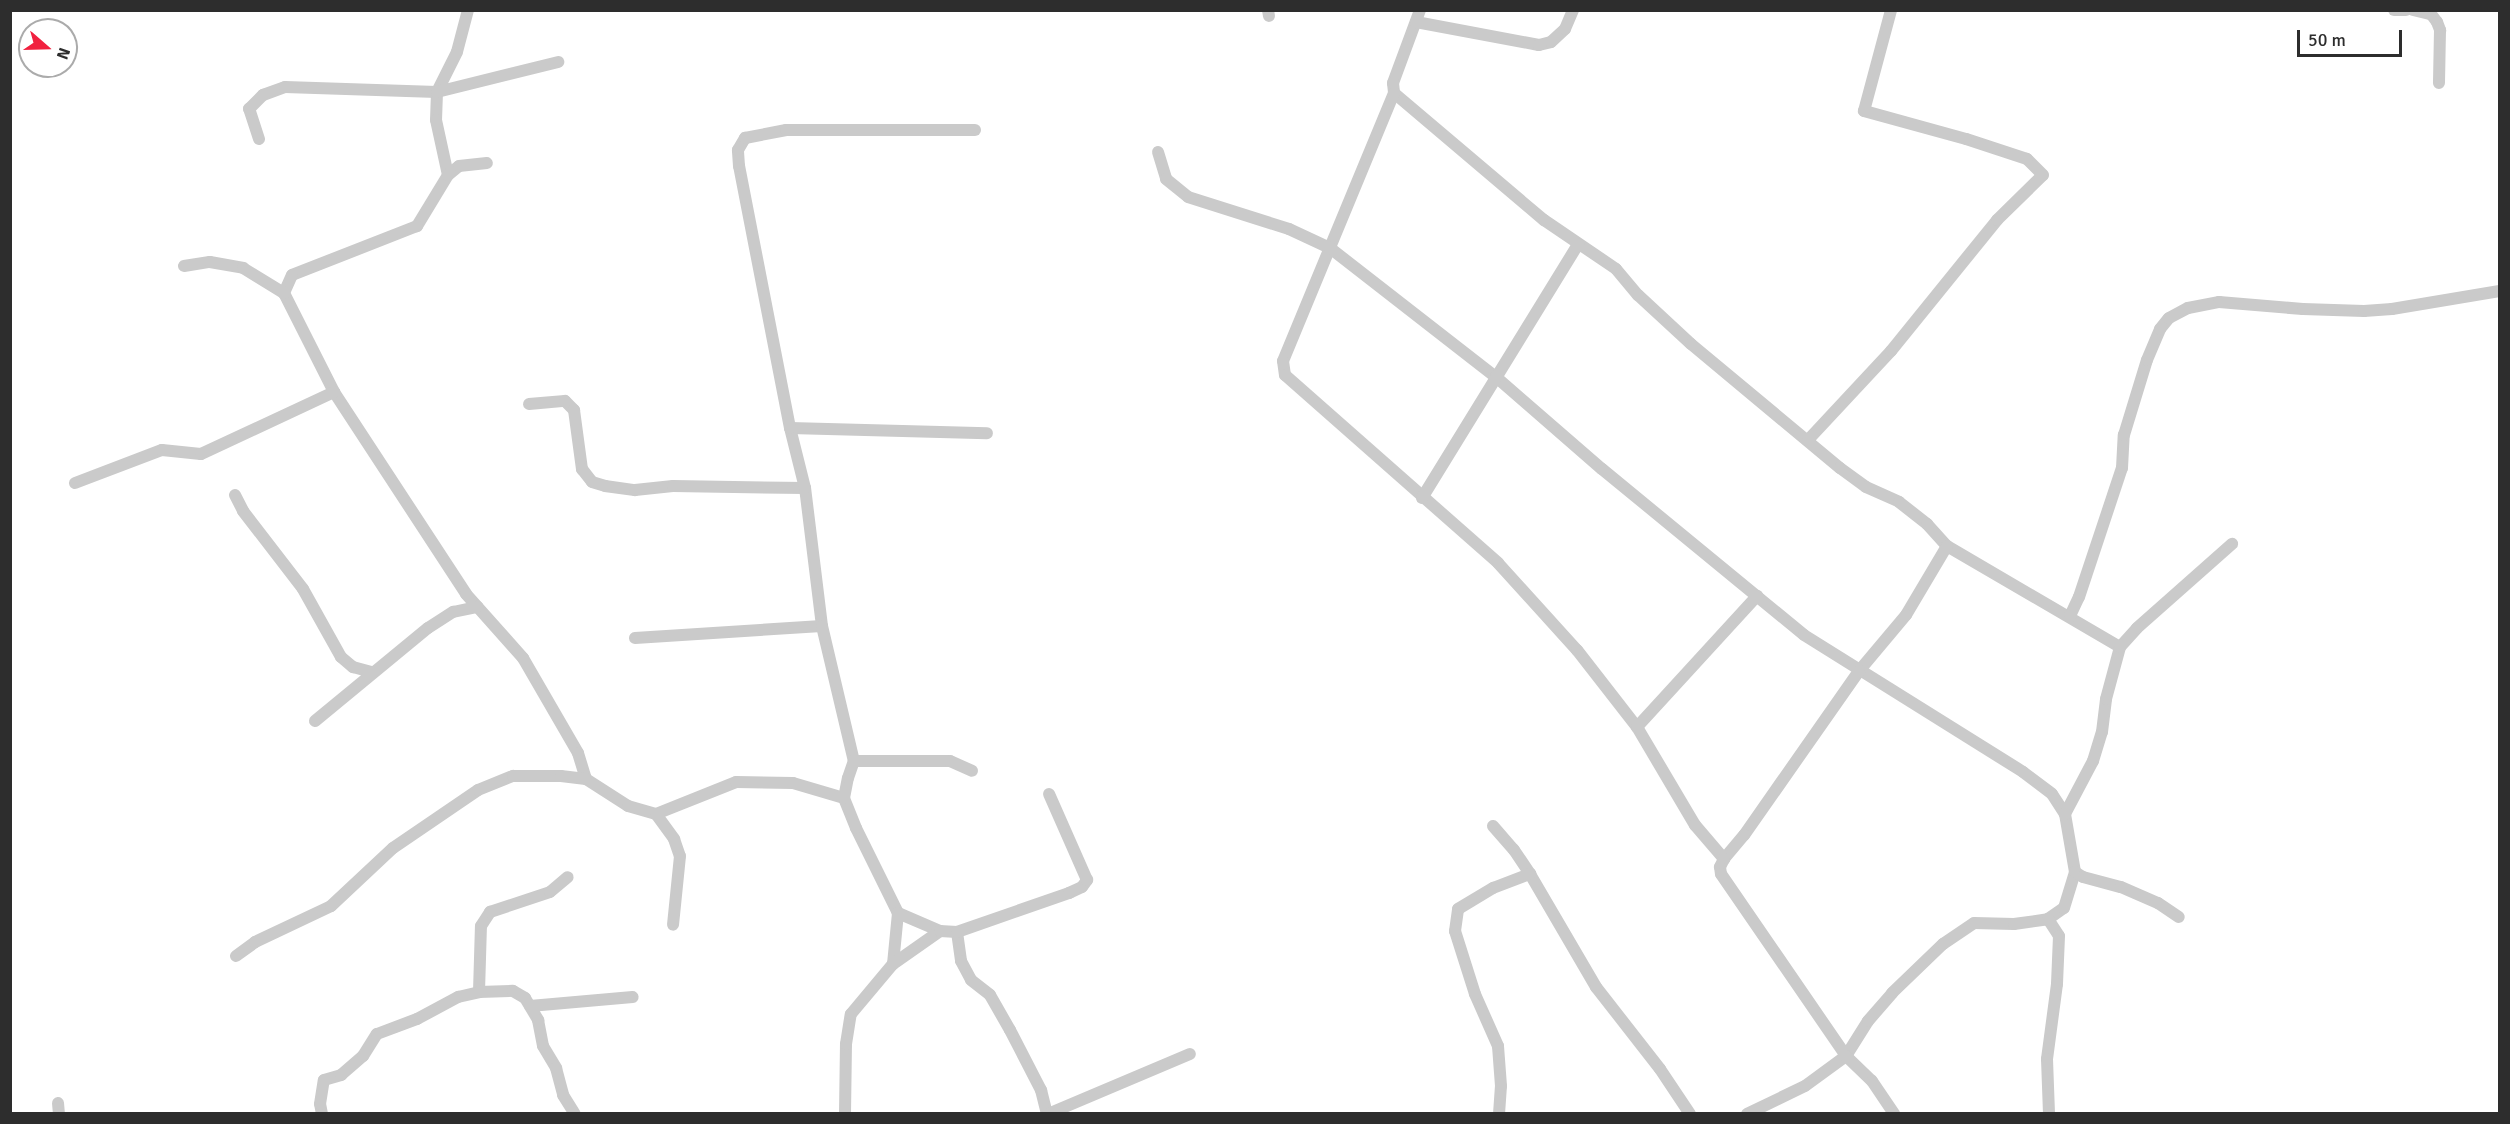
<!DOCTYPE html>
<style>
body{margin:0}
#map{position:relative;width:2510px;height:1124px;overflow:hidden;background:#fff;font-family:Signika,sans-serif}
div>[style]{position:absolute}
.street>*{height:12px;margin:-6px;padding:0 6px;transform-origin:6px;border-radius:6px;background:#cacaca}
span{translate:-50% -50%;white-space:nowrap;text-align:center;line-height:1.15;-webkit-text-stroke:6px #fff;paint-order:stroke}
.frame{position:absolute;inset:0;border:12px solid #2d2d2d;pointer-events:none}
.north{position:absolute;left:18px;top:18px;width:60px;height:60px;box-sizing:border-box;background:#fff;border:2px solid #ababab;border-radius:50%;rotate:110deg;font-size:16px;font-weight:700;line-height:24px;text-align:center;color:#2d2d2d}
.north::after{content:'';display:block;margin:auto;width:21px;height:27px;background:#f1213f;clip-path:polygon(50% 0,100% 100%,50% 72%,0 100%)}
.scale{position:absolute;left:2297px;top:30px;width:105px;height:27px;box-sizing:border-box;border:3px solid #2d2d2d;border-top:0;padding-left:8px;font-size:18px;line-height:21px;white-space:nowrap;color:#2d2d2d;-webkit-text-stroke:4px #fff;paint-order:stroke}
</style>
<div id="map">
<div class="street">
<div style="left:468px;top:10px;width:43px;rotate:104.7deg"></div>
<div style="left:457px;top:52px;width:45px;rotate:116.6deg"></div>
<div style="left:437px;top:92px;width:28px;rotate:92deg"></div>
<div style="left:436px;top:120px;width:56px;rotate:77.7deg"></div>
<div style="left:448px;top:175px;width:60px;rotate:121.3deg"></div>
<div style="left:417px;top:226px;width:134px;rotate:158.6deg"></div>
<div style="left:292px;top:275px;width:20px;rotate:114deg"></div>
<div style="left:284px;top:293px;width:111px;rotate:63.2deg"></div>
<div style="left:334px;top:392px;width:241px;rotate:56.8deg"></div>
<div style="left:466px;top:594px;width:86px;rotate:48.3deg"></div>
<div style="left:523px;top:658px;width:110px;rotate:59.9deg"></div>
<div style="left:578px;top:753px;width:27px;rotate:73deg"></div>
<div style="left:586px;top:779px;width:50px;rotate:32.7deg"></div>
<div style="left:628px;top:806px;width:29px;rotate:16deg"></div>
<div style="left:656px;top:814px;width:86px;rotate:-21.8deg"></div>
<div style="left:736px;top:782px;width:57px;rotate:1deg"></div>
<div style="left:793px;top:783px;width:53px;rotate:16.4deg"></div>
<div style="left:1268px;top:10px;width:6px;rotate:81deg"></div>
<div style="left:1420px;top:10px;width:78px;rotate:110.3deg"></div>
<div style="left:1393px;top:83px;width:10px;rotate:84deg"></div>
<div style="left:1394px;top:93px;width:197px;rotate:40.3deg"></div>
<div style="left:1544px;top:220px;width:87px;rotate:34.2deg"></div>
<div style="left:1616px;top:269px;width:34px;rotate:50deg"></div>
<div style="left:1638px;top:295px;width:72px;rotate:42.8deg"></div>
<div style="left:1691px;top:344px;width:194px;rotate:39.8deg"></div>
<div style="left:1840px;top:468px;width:32px;rotate:36deg"></div>
<div style="left:1866px;top:487px;width:36px;rotate:24deg"></div>
<div style="left:1899px;top:502px;width:36px;rotate:38deg"></div>
<div style="left:1927px;top:524px;width:30px;rotate:48deg"></div>
<div style="left:1947px;top:546px;width:200px;rotate:30.3deg"></div>
<div style="left:2394px;top:10px;width:12px"></div>
<div style="left:2413px;top:10px;width:18px;rotate:13deg"></div>
<div style="left:2431px;top:14px;width:10px;rotate:53deg"></div>
<div style="left:2437px;top:22px;width:9px;rotate:69deg"></div>
<div style="left:2440px;top:30px;width:53px;rotate:91.1deg"></div>
<div style="left:1416px;top:22px;width:125px;rotate:10.6deg"></div>
<div style="left:1539px;top:45px;width:12px;rotate:-14deg"></div>
<div style="left:1551px;top:42px;width:19px;rotate:-43deg"></div>
<div style="left:1565px;top:29px;width:21px;rotate:-67deg"></div>
<div style="left:1394px;top:93px;width:290px;rotate:112.5deg"></div>
<div style="left:1283px;top:361px;width:14px;rotate:82deg"></div>
<div style="left:1285px;top:375px;width:284px;rotate:41.4deg"></div>
<div style="left:1498px;top:563px;width:118px;rotate:47.8deg"></div>
<div style="left:1577px;top:650px;width:98px;rotate:52.1deg"></div>
<div style="left:1637px;top:727px;width:114px;rotate:59.4deg"></div>
<div style="left:1695px;top:825px;width:45px;rotate:49.5deg"></div>
<div style="left:259px;top:139px;width:32px;rotate:-108deg"></div>
<div style="left:249px;top:109px;width:20px;rotate:-45deg"></div>
<div style="left:263px;top:95px;width:23px;rotate:-20deg"></div>
<div style="left:285px;top:87px;width:152px;rotate:1.9deg"></div>
<div style="left:437px;top:92px;width:125px;rotate:-13.9deg"></div>
<div style="left:1158px;top:152px;width:28px;rotate:73deg"></div>
<div style="left:1166px;top:179px;width:28px;rotate:39deg"></div>
<div style="left:1188px;top:197px;width:106px;rotate:17.6deg"></div>
<div style="left:1289px;top:229px;width:45px;rotate:24.9deg"></div>
<div style="left:1330px;top:248px;width:210px;rotate:37.9deg"></div>
<div style="left:1496px;top:377px;width:140px;rotate:41deg"></div>
<div style="left:1602px;top:469px;width:261px;rotate:39.4deg"></div>
<div style="left:1804px;top:635px;width:258px;rotate:32deg"></div>
<div style="left:2023px;top:772px;width:36px;rotate:37deg"></div>
<div style="left:2052px;top:794px;width:24px;rotate:57deg"></div>
<div style="left:2065px;top:814px;width:59px;rotate:80.2deg"></div>
<div style="left:448px;top:175px;width:14px;rotate:-39deg"></div>
<div style="left:459px;top:166px;width:28px;rotate:-6deg"></div>
<div style="left:184px;top:266px;width:26px;rotate:-9deg"></div>
<div style="left:210px;top:262px;width:34px;rotate:10deg"></div>
<div style="left:243px;top:268px;width:48px;rotate:31.4deg"></div>
<div style="left:529px;top:404px;width:36px;rotate:-5deg"></div>
<div style="left:565px;top:401px;width:13px;rotate:45deg"></div>
<div style="left:574px;top:410px;width:60px;rotate:82.3deg"></div>
<div style="left:582px;top:469px;width:16px;rotate:52deg"></div>
<div style="left:592px;top:482px;width:14px;rotate:17deg"></div>
<div style="left:605px;top:486px;width:30px;rotate:8deg"></div>
<div style="left:635px;top:490px;width:38px;rotate:-6deg"></div>
<div style="left:673px;top:486px;width:132px;rotate:0.9deg"></div>
<div style="left:790px;top:428px;width:197px;rotate:1.5deg"></div>
<div style="left:1808px;top:440px;width:122px;rotate:-47deg"></div>
<div style="left:1891px;top:351px;width:169px;rotate:-51deg"></div>
<div style="left:1997px;top:220px;width:64px;rotate:-44.4deg"></div>
<div style="left:2043px;top:175px;width:23px;rotate:-135deg"></div>
<div style="left:2027px;top:159px;width:64px;rotate:-161.8deg"></div>
<div style="left:1966px;top:139px;width:106px;rotate:-164.6deg"></div>
<div style="left:1864px;top:111px;width:105px;rotate:-75deg"></div>
<div style="left:75px;top:483px;width:93px;rotate:-20.8deg"></div>
<div style="left:162px;top:450px;width:39px;rotate:6deg"></div>
<div style="left:201px;top:454px;width:147px;rotate:-25deg"></div>
<div style="left:235px;top:495px;width:18px;rotate:63deg"></div>
<div style="left:243px;top:511px;width:98px;rotate:52.4deg"></div>
<div style="left:303px;top:589px;width:78px;rotate:60.8deg"></div>
<div style="left:341px;top:657px;width:16px;rotate:40deg"></div>
<div style="left:353px;top:667px;width:20px;rotate:15deg"></div>
<div style="left:1422px;top:498px;width:298px;rotate:-58.4deg"></div>
<div style="left:1947px;top:546px;width:80px;rotate:120.7deg"></div>
<div style="left:1906px;top:615px;width:73px;rotate:130deg"></div>
<div style="left:1859px;top:671px;width:200px;rotate:125deg"></div>
<div style="left:1744px;top:835px;width:31px;rotate:130deg"></div>
<div style="left:1724px;top:859px;width:9px;rotate:117deg"></div>
<div style="left:1720px;top:867px;width:7px;rotate:82deg"></div>
<div style="left:1721px;top:874px;width:221px;rotate:55.5deg"></div>
<div style="left:1846px;top:1056px;width:41px;rotate:-57.8deg"></div>
<div style="left:1868px;top:1021px;width:37px;rotate:-49deg"></div>
<div style="left:1892px;top:993px;width:71px;rotate:-43.9deg"></div>
<div style="left:1943px;top:944px;width:37px;rotate:-34deg"></div>
<div style="left:1974px;top:923px;width:40px;rotate:1.4deg"></div>
<div style="left:2014px;top:924px;width:34px;rotate:-8deg"></div>
<div style="left:2048px;top:919px;width:19px;rotate:-35deg"></div>
<div style="left:2064px;top:908px;width:38px;rotate:-73deg"></div>
<div style="left:2075px;top:872px;width:9px;rotate:32deg"></div>
<div style="left:2083px;top:877px;width:39px;rotate:15deg"></div>
<div style="left:2121px;top:887px;width:40px;rotate:23.4deg"></div>
<div style="left:2158px;top:903px;width:25px;rotate:34deg"></div>
<div style="left:2070px;top:616px;width:21px;rotate:-65deg"></div>
<div style="left:2079px;top:597px;width:136px;rotate:-71.6deg"></div>
<div style="left:2122px;top:468px;width:33px;rotate:-87deg"></div>
<div style="left:2124px;top:435px;width:78px;rotate:-73deg"></div>
<div style="left:2147px;top:360px;width:34px;rotate:-67deg"></div>
<div style="left:2160px;top:329px;width:14px;rotate:-51deg"></div>
<div style="left:2169px;top:318px;width:21px;rotate:-28deg"></div>
<div style="left:2188px;top:308px;width:32px;rotate:-11deg"></div>
<div style="left:2219px;top:302px;width:84px;rotate:4.8deg"></div>
<div style="left:2303px;top:309px;width:61px;rotate:1.9deg"></div>
<div style="left:2364px;top:311px;width:28px;rotate:-4deg"></div>
<div style="left:2392px;top:309px;width:109px;rotate:-9.5deg"></div>
<div style="left:822px;top:626px;width:139px;rotate:-97deg"></div>
<div style="left:805px;top:488px;width:62px;rotate:-104deg"></div>
<div style="left:790px;top:428px;width:267px;rotate:-101deg"></div>
<div style="left:739px;top:166px;width:16px;rotate:-94deg"></div>
<div style="left:738px;top:150px;width:14px;rotate:-60deg"></div>
<div style="left:745px;top:138px;width:42px;rotate:-11deg"></div>
<div style="left:786px;top:130px;width:189px"></div>
<div style="left:635px;top:638px;width:187px;rotate:-3.7deg"></div>
<div style="left:822px;top:626px;width:139px;rotate:76.7deg"></div>
<div style="left:315px;top:721px;width:146px;rotate:-39.5deg"></div>
<div style="left:428px;top:628px;width:30px;rotate:-33deg"></div>
<div style="left:453px;top:612px;width:25px;rotate:-12deg"></div>
<div style="left:1637px;top:727px;width:178px;rotate:-47.5deg"></div>
<div style="left:656px;top:814px;width:31px;rotate:54deg"></div>
<div style="left:674px;top:839px;width:18px;rotate:71deg"></div>
<div style="left:680px;top:856px;width:69px;rotate:95.8deg"></div>
<div style="left:2065px;top:814px;width:60px;rotate:-62.2deg"></div>
<div style="left:2093px;top:761px;width:30px;rotate:-73deg"></div>
<div style="left:2102px;top:732px;width:33px;rotate:-83deg"></div>
<div style="left:2106px;top:699px;width:54px;rotate:-74.9deg"></div>
<div style="left:2120px;top:647px;width:25px;rotate:-48deg"></div>
<div style="left:2137px;top:628px;width:127px;rotate:-41.5deg"></div>
<div style="left:1493px;top:826px;width:32px;rotate:49deg"></div>
<div style="left:1514px;top:850px;width:29px;rotate:56deg"></div>
<div style="left:1530px;top:874px;width:131px;rotate:59.7deg"></div>
<div style="left:1596px;top:987px;width:104px;rotate:52deg"></div>
<div style="left:1660px;top:1069px;width:54px;rotate:56.3deg"></div>
<div style="left:2048px;top:919px;width:20px;rotate:57deg"></div>
<div style="left:2059px;top:936px;width:48px;rotate:92.4deg"></div>
<div style="left:2057px;top:984px;width:76px;rotate:97.6deg"></div>
<div style="left:2047px;top:1059px;width:55px;rotate:87.9deg"></div>
<div style="left:940px;top:931px;width:46px;rotate:-156.8deg"></div>
<div style="left:898px;top:913px;width:95px;rotate:-116.3deg"></div>
<div style="left:856px;top:828px;width:32px;rotate:-112deg"></div>
<div style="left:844px;top:798px;width:20px;rotate:-79deg"></div>
<div style="left:848px;top:778px;width:18px;rotate:-71deg"></div>
<div style="left:854px;top:761px;width:96px"></div>
<div style="left:950px;top:761px;width:24px;rotate:24deg"></div>
<div style="left:957px;top:932px;width:29px;rotate:82deg"></div>
<div style="left:961px;top:961px;width:21px;rotate:62deg"></div>
<div style="left:971px;top:980px;width:24px;rotate:38deg"></div>
<div style="left:990px;top:995px;width:40px;rotate:60.3deg"></div>
<div style="left:1010px;top:1030px;width:68px;rotate:62.7deg"></div>
<div style="left:1041px;top:1090px;width:25px;rotate:76deg"></div>
<div style="left:236px;top:956px;width:24px;rotate:-36deg"></div>
<div style="left:255px;top:942px;width:84px;rotate:-25.3deg"></div>
<div style="left:331px;top:906px;width:85px;rotate:-43.1deg"></div>
<div style="left:393px;top:848px;width:103px;rotate:-34.3deg"></div>
<div style="left:478px;top:790px;width:38px;rotate:-22deg"></div>
<div style="left:513px;top:776px;width:48px"></div>
<div style="left:561px;top:776px;width:25px;rotate:7deg"></div>
<div style="left:893px;top:964px;width:51px;rotate:-84.4deg"></div>
<div style="left:479px;top:992px;width:66px;rotate:-88.3deg"></div>
<div style="left:481px;top:926px;width:17px;rotate:-57deg"></div>
<div style="left:490px;top:912px;width:63px;rotate:-18.4deg"></div>
<div style="left:550px;top:892px;width:23px;rotate:-40deg"></div>
<div style="left:530px;top:1006px;width:103px;rotate:-5deg"></div>
<div style="left:58px;top:1103px;width:11px;rotate:85deg"></div>
<div style="left:322px;top:1114px;width:10px;rotate:-101deg"></div>
<div style="left:320px;top:1104px;width:24px;rotate:-81deg"></div>
<div style="left:324px;top:1080px;width:18px;rotate:-16deg"></div>
<div style="left:341px;top:1075px;width:29px;rotate:-41deg"></div>
<div style="left:363px;top:1056px;width:26px;rotate:-58deg"></div>
<div style="left:377px;top:1034px;width:43px;rotate:-20.6deg"></div>
<div style="left:417px;top:1019px;width:47px;rotate:-28.2deg"></div>
<div style="left:458px;top:997px;width:22px;rotate:-13deg"></div>
<div style="left:479px;top:992px;width:34px;rotate:-2deg"></div>
<div style="left:513px;top:991px;width:14px;rotate:30deg"></div>
<div style="left:525px;top:998px;width:26px;rotate:59deg"></div>
<div style="left:538px;top:1020px;width:26px;rotate:79deg"></div>
<div style="left:543px;top:1046px;width:26px;rotate:59deg"></div>
<div style="left:556px;top:1068px;width:28px;rotate:75deg"></div>
<div style="left:563px;top:1095px;width:22px;rotate:58deg"></div>
<div style="left:845px;top:1114px;width:70px;rotate:-89.2deg"></div>
<div style="left:846px;top:1044px;width:30px;rotate:-81deg"></div>
<div style="left:851px;top:1014px;width:65px;rotate:-50deg"></div>
<div style="left:893px;top:964px;width:57px;rotate:-35.1deg"></div>
<div style="left:940px;top:931px;width:17px;rotate:3deg"></div>
<div style="left:957px;top:932px;width:119px;rotate:-19.2deg"></div>
<div style="left:1069px;top:893px;width:14px;rotate:-25deg"></div>
<div style="left:1082px;top:887px;width:9px;rotate:-54deg"></div>
<div style="left:1087px;top:880px;width:94px;rotate:-113.8deg"></div>
<div style="left:1048px;top:1114px;width:154px;rotate:-22.9deg"></div>
<div style="left:1499px;top:1114px;width:28px;rotate:-86deg"></div>
<div style="left:1501px;top:1086px;width:40px;rotate:-94.3deg"></div>
<div style="left:1498px;top:1046px;width:57px;rotate:-113.9deg"></div>
<div style="left:1475px;top:994px;width:66px;rotate:-107.6deg"></div>
<div style="left:1455px;top:931px;width:22px;rotate:-82deg"></div>
<div style="left:1458px;top:909px;width:41px;rotate:-31deg"></div>
<div style="left:1493px;top:888px;width:40px;rotate:-21deg"></div>
<div style="left:1747px;top:1114px;width:64px;rotate:-25.8deg"></div>
<div style="left:1805px;top:1086px;width:51px;rotate:-36.2deg"></div>
<div style="left:1846px;top:1056px;width:36px;rotate:44deg"></div>
<div style="left:1872px;top:1081px;width:40px;rotate:56deg"></div>
</div>
<div class="frame"></div>
<div class="north">N</div>
<div class="scale">50 m</div>
</div>
